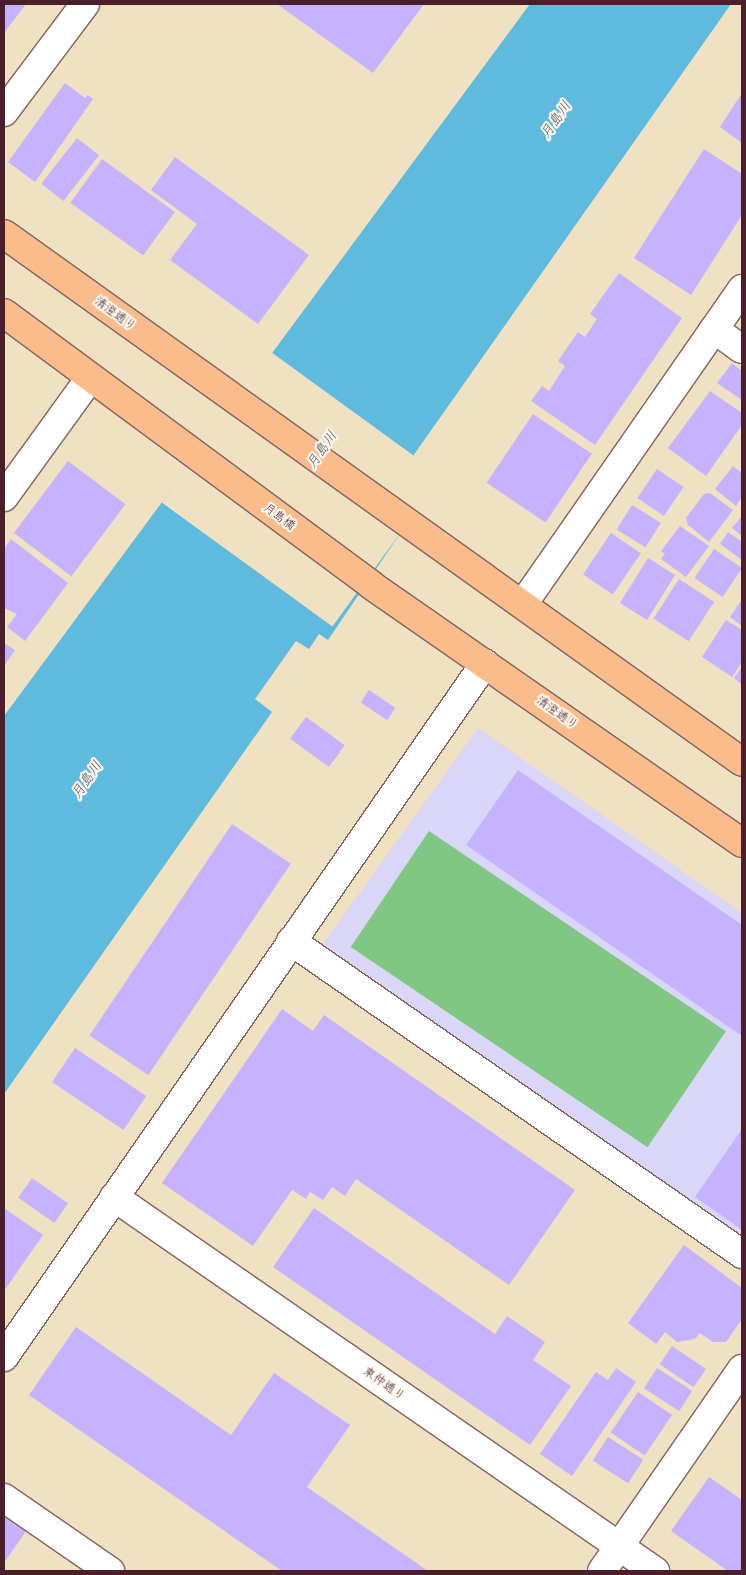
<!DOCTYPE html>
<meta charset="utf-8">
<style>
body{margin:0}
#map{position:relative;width:746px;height:1575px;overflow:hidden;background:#f0e1c3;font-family:"Balsamiq Sans","Klee One",sans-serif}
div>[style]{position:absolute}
.built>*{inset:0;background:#dad6f7}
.green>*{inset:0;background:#80c783;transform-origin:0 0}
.water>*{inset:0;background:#5fbbdd}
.pier>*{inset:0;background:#f0e1c3;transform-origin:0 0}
.building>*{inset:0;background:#c5b3ff;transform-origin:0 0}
.roads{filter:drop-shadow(1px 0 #846360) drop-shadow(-1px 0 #846360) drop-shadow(0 1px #846360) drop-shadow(0 -1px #846360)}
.minor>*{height:28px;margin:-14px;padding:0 14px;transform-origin:14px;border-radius:14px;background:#fff}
.major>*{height:28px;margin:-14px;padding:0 14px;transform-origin:14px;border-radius:14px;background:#fabc8b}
span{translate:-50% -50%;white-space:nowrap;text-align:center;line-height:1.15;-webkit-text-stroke:4.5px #fbf7ec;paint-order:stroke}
.street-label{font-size:12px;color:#4a1f2b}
.water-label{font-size:14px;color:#515669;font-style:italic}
.frame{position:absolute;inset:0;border:5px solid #4a1f2b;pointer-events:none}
</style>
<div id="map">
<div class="built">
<div style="clip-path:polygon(478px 728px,742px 913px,742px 1237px,323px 944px)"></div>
</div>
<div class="green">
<div style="left:429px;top:831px;width:358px;height:140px;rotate:34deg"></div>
</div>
<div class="water">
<div style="clip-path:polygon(530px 4px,731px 4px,413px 456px,439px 476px,328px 640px,319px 634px,309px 649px,296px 641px,255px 699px,272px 712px,4px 1094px,4px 716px)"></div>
</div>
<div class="pier">
<div style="left:271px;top:352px;width:211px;height:186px;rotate:36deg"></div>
</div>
<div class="building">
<div style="clip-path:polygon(4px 4px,26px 4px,4px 33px)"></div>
<div style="clip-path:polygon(277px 4px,424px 4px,373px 73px)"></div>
<div style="clip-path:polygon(65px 83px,85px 98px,88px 95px,93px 99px,35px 182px,8px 162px)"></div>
<div style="clip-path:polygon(742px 93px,742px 143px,720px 127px)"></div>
<div style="left:77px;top:138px;width:28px;height:58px;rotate:38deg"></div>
<div style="clip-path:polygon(704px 149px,742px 174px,742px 215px,691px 295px,634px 258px)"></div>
<div style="clip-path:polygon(175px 157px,309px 255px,258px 324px,170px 260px,197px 224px,151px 190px)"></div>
<div style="left:102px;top:159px;width:90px;height:54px;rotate:36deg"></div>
<div style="clip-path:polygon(619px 273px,682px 318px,595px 445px,531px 401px,542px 386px,549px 391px,565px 366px,558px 361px,578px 332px,585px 337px,597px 319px,590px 314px)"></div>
<div style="clip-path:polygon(732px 363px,742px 371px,742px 400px,717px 383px)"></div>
<div style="clip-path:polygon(710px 391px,742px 413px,742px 425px,706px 476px,668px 448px)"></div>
<div style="left:533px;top:414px;width:71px;height:83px;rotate:34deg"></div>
<div style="left:68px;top:461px;width:72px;height:90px;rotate:37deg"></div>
<div style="clip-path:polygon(733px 466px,742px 473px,742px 497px,736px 506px,715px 489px)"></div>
<div style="left:657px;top:469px;width:32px;height:35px;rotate:34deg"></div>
<div style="clip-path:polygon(710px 493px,733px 510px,709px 542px,688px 525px,686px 518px,704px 494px)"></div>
<div style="left:632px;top:505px;width:34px;height:29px;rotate:32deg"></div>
<div style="clip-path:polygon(742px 516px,742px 536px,732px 528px)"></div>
<div style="clip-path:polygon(680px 526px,709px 546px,686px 577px,661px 559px,665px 554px,661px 551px)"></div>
<div style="clip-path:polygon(728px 532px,742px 542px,742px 560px,720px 544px)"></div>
<div style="left:611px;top:533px;width:36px;height:50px;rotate:34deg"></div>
<div style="clip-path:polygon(11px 539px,68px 583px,25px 641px,7px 627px,17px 614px,4px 608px,4px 549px)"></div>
<div style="left:714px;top:549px;width:34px;height:35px;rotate:34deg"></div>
<div style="left:648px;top:558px;width:32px;height:53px;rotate:32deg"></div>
<div style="left:679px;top:579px;width:42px;height:47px;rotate:33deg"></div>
<div style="clip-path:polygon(740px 602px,742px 603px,742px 626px,730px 617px)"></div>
<div style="clip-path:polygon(726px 620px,742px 630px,742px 662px,732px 677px,702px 657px)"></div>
<div style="clip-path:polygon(4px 643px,15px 650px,4px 666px)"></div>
<div style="clip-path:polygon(742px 667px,742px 685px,734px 678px)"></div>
<div style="left:369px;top:690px;width:32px;height:15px;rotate:34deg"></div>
<div style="left:306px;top:717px;width:48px;height:27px;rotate:36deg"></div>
<div style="clip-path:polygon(518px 770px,742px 925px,742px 1036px,466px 845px)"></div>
<div style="left:232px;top:824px;width:71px;height:255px;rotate:34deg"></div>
<div style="clip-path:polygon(282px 1009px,313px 1031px,324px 1015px,575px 1190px,509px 1285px,356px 1179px,345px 1196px,332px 1187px,323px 1200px,310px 1192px,306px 1199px,292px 1190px,253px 1246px,162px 1183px)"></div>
<div style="left:75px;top:1048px;width:86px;height:41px;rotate:34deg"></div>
<div style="clip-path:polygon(742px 1129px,742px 1230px,695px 1197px)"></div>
<div style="left:32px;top:1178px;width:44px;height:24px;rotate:35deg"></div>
<div style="clip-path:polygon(4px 1208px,43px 1235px,4px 1291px)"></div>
<div style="clip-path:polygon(314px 1208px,495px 1334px,507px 1316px,545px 1342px,533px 1360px,571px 1386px,530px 1445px,273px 1267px)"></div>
<div style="clip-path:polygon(684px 1245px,742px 1288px,742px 1319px,726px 1342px,713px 1342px,700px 1333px,695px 1339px,677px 1342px,665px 1332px,656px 1344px,628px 1323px)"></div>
<div style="clip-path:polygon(76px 1327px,231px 1435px,274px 1373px,350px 1425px,307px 1487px,428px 1571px,282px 1571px,29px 1395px)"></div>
<div style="left:672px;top:1346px;width:41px;height:22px;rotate:34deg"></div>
<div style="clip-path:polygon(616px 1368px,636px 1382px,572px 1476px,540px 1454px,596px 1372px,608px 1380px)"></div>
<div style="left:657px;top:1368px;width:42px;height:24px;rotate:33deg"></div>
<div style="left:638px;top:1392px;width:41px;height:49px;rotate:34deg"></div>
<div style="left:608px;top:1437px;width:42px;height:28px;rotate:33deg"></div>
<div style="clip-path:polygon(709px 1477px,742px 1500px,742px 1571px,728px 1571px,671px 1531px)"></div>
<div style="clip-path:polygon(4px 1516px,26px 1531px,4px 1563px)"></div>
</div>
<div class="roads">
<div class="minor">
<div style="left:4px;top:112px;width:135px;rotate:-53.1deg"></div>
<div style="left:714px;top:329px;width:34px;rotate:36deg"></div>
<div style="left:4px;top:497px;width:147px;rotate:-54.1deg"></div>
<div style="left:523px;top:604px;width:384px;rotate:-55.2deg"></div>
<div style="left:291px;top:941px;width:549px;rotate:34.76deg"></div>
<div style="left:114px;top:1197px;width:658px;rotate:34.66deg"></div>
<div style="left:4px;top:1357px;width:844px;rotate:-55.27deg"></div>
<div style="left:4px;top:1498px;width:129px;rotate:34.6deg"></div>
<div style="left:602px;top:1571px;width:246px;rotate:-55.3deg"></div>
</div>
<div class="major">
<div style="left:4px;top:234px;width:907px;rotate:35.58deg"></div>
<div style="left:4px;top:313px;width:457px;rotate:36.5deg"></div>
<div style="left:371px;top:585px;width:452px;rotate:34.8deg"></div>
</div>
</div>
<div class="street-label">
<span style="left:115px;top:314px;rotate:36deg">清澄通り</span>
<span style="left:279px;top:517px;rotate:37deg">月島橋</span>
<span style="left:557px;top:713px;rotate:35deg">清澄通り</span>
<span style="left:384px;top:1384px;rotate:35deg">東仲通り</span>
</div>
<div class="water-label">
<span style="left:556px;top:120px;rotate:-55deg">月島川</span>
<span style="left:322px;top:450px;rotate:-55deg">月島川</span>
<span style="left:87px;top:780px;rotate:-55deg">月島川</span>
</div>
<div class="frame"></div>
</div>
